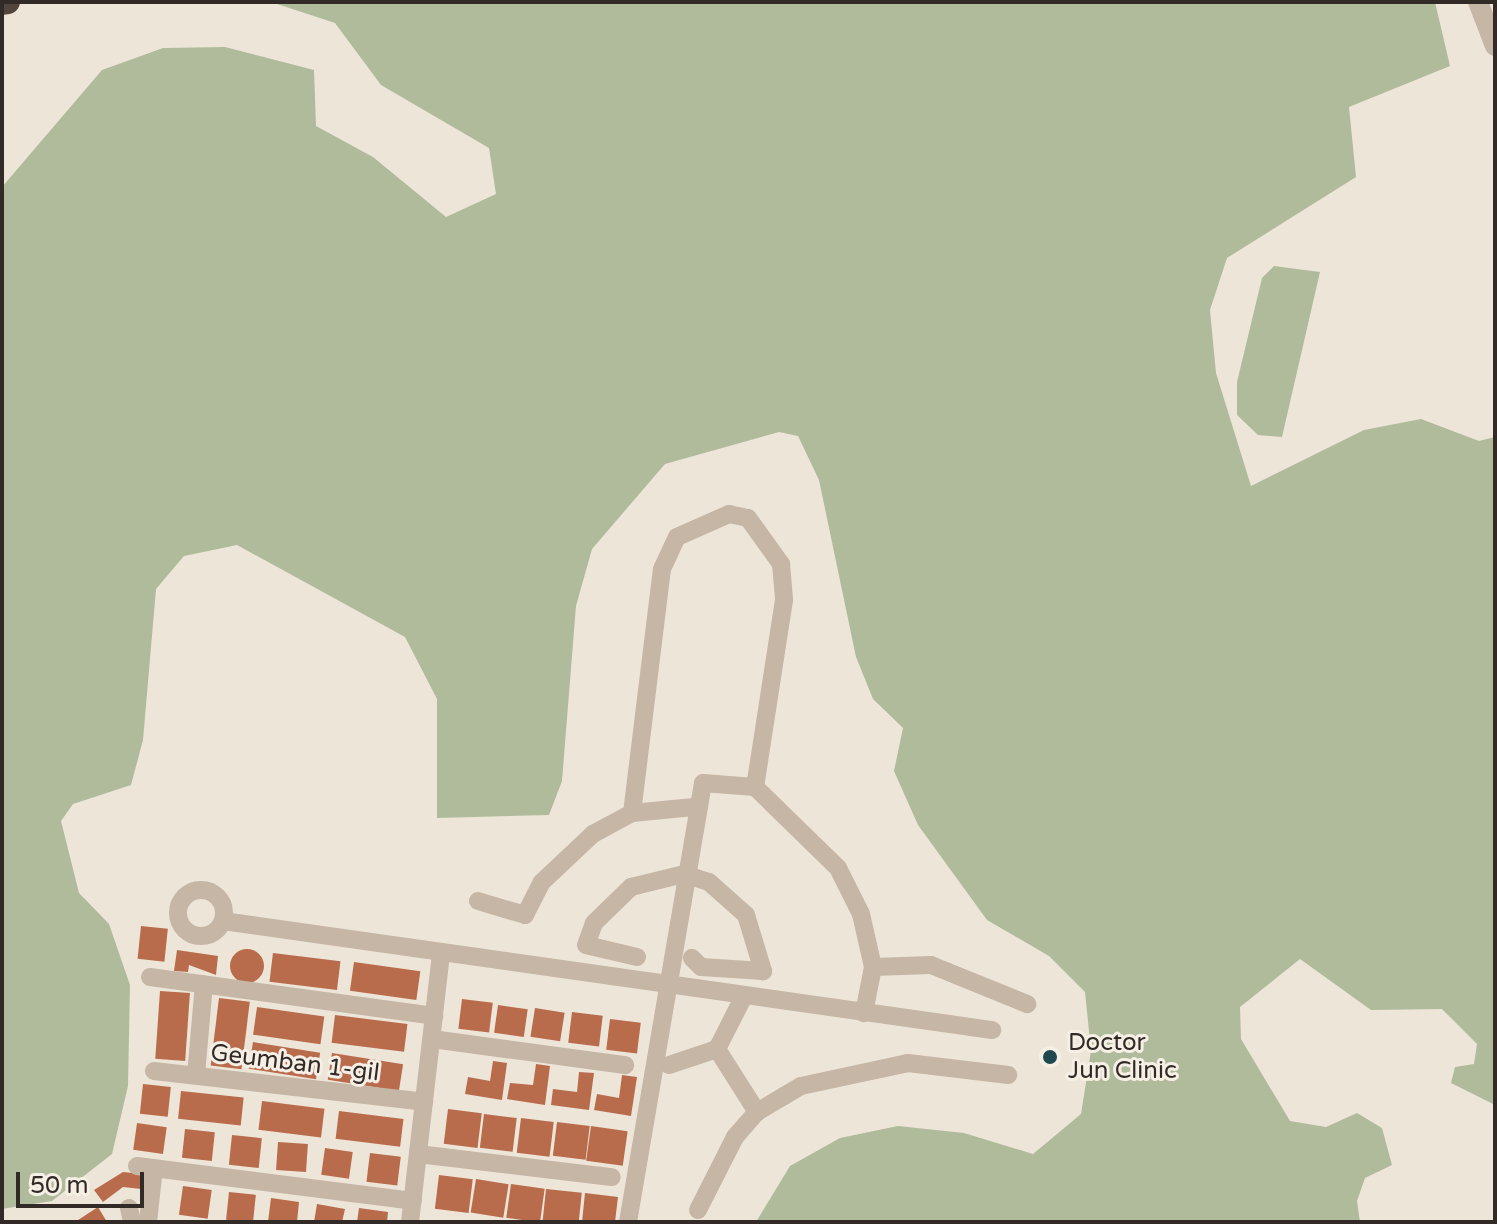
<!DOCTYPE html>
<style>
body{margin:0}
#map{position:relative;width:1497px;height:1224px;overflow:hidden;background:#eee5d9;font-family:"Varela Round",sans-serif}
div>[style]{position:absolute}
.green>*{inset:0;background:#afbb9b}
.building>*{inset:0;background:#b96c4c;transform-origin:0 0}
.round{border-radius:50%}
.minor>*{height:18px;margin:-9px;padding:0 9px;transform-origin:9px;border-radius:9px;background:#c5b6a6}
.minor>.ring{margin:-9px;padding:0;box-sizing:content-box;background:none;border:18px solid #c5b6a6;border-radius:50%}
.tertiary>*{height:20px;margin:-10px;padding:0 10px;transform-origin:10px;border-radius:10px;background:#c5b6a6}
.motorway>*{height:24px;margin:-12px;padding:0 12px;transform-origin:12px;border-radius:12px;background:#52453e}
.dots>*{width:22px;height:22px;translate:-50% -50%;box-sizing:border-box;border:4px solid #f6efe5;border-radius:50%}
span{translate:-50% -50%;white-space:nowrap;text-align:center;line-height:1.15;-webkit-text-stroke:6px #f6efe5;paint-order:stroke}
.poi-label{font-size:24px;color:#322a26}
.left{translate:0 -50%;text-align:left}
.street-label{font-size:24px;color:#322a26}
.frame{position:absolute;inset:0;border:4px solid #322a26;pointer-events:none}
.scale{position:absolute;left:16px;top:1172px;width:128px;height:36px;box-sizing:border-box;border:4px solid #322a26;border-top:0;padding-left:10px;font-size:24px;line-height:28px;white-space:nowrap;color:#322a26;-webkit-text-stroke:6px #f6efe5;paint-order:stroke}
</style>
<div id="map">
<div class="green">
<div style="clip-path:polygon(271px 2px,1435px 2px,1450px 66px,1349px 107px,1356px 177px,1227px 258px,1210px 310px,1216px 373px,1251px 486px,1364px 430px,1421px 419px,1479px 441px,1495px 437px,1495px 1105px,1451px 1083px,1455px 1067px,1474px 1064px,1477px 1044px,1442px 1009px,1371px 1010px,1300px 959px,1240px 1007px,1241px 1039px,1290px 1121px,1326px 1127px,1357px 1113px,1382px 1128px,1392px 1165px,1365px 1178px,1357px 1201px,1360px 1222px,756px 1222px,790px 1166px,840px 1138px,898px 1126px,964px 1133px,1033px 1154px,1081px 1114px,1091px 1051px,1085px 992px,1049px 956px,987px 920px,918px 825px,894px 771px,903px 728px,873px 699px,856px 657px,819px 480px,798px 436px,779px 432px,665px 464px,592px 549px,576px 606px,562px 781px,549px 815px,437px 818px,437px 699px,405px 637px,237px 545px,184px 556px,156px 589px,143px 740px,131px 785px,73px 804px,61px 821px,79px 893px,109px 924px,130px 985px,128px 1086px,112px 1154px,52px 1201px,2px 1209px,2px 187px,102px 70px,163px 48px,225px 47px,314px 70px,316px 126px,373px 157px,446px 217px,496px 194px,489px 148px,381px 85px,335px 23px)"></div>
<div style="clip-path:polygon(1274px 266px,1320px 272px,1282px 437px,1258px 435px,1237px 415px,1237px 382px,1262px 278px)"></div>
</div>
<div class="building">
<div style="left:141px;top:926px;width:27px;height:33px;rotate:6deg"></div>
<div class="round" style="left:230px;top:949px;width:34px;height:34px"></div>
<div style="clip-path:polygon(177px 950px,218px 956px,216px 975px,189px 965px,188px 972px,174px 971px)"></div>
<div style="left:273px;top:953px;width:68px;height:29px;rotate:7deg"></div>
<div style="left:354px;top:962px;width:67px;height:29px;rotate:8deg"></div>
<div style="left:160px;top:991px;width:30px;height:68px;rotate:4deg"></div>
<div style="left:219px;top:998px;width:31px;height:68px;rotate:7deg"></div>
<div style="left:462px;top:999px;width:31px;height:30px;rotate:7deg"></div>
<div style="left:498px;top:1005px;width:30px;height:28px;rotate:8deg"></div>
<div style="left:257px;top:1007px;width:68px;height:28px;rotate:8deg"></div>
<div style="left:535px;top:1008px;width:30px;height:29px;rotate:9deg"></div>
<div style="left:572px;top:1012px;width:31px;height:31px;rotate:7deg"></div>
<div style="left:335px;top:1015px;width:73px;height:28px;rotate:7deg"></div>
<div style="left:610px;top:1019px;width:31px;height:31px;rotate:7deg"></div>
<div style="left:253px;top:1042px;width:68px;height:27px;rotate:9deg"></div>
<div style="left:332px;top:1053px;width:72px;height:27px;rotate:9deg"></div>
<div style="clip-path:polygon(493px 1061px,507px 1063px,502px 1100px,465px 1094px,468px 1077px,490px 1081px)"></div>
<div style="clip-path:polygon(536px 1064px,550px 1066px,545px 1105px,507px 1099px,510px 1083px,533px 1085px)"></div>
<div style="clip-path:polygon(579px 1072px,594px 1073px,589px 1110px,551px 1105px,553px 1089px,577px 1092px)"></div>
<div style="clip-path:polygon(622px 1075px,637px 1077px,631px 1116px,594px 1110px,597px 1094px,619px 1098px)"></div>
<div style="left:143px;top:1084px;width:28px;height:30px;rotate:6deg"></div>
<div style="left:181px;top:1091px;width:63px;height:28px;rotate:6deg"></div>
<div style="left:262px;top:1101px;width:63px;height:29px;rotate:7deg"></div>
<div style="left:448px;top:1109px;width:34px;height:35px;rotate:7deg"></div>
<div style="left:339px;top:1111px;width:65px;height:28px;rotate:7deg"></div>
<div style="left:484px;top:1114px;width:33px;height:34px;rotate:7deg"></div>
<div style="left:521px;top:1118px;width:33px;height:35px;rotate:7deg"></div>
<div style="left:557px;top:1122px;width:33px;height:34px;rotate:7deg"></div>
<div style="left:137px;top:1123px;width:30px;height:27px;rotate:8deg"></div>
<div style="left:591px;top:1126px;width:37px;height:35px;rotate:8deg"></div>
<div style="left:185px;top:1129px;width:30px;height:29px;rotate:6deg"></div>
<div style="left:232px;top:1135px;width:30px;height:30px;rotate:6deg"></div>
<div style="left:278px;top:1142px;width:30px;height:28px;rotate:4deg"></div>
<div style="left:325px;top:1148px;width:28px;height:27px;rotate:8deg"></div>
<div style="left:370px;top:1153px;width:31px;height:29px;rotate:7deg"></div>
<div style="clip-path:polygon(123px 1172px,143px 1174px,141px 1189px,123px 1187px,103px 1202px,94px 1190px)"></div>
<div style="left:439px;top:1175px;width:34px;height:34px;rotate:7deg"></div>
<div style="left:476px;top:1179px;width:33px;height:34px;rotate:9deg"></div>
<div style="left:511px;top:1184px;width:34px;height:34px;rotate:8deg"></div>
<div style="left:183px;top:1186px;width:29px;height:29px;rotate:8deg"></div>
<div style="left:546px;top:1189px;width:36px;height:33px;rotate:6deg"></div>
<div style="left:229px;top:1192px;width:27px;height:28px;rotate:6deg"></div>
<div style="clip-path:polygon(585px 1193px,618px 1197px,615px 1222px,582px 1222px)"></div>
<div style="clip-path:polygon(271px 1198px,299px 1202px,297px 1222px,268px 1222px)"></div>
<div style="clip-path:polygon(317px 1204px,345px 1209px,342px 1222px,314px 1222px)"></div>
<div style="clip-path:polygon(98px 1207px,107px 1222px,75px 1222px)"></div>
<div style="clip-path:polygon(359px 1208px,388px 1212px,387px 1222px,357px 1222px)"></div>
</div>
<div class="minor">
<div style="left:632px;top:813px;width:246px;rotate:-83deg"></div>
<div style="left:662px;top:569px;width:35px;rotate:-65deg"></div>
<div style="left:677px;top:537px;width:57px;rotate:-23.9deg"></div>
<div style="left:729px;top:514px;width:19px;rotate:12deg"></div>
<div style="left:748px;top:518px;width:57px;rotate:54.3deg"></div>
<div style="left:781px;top:564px;width:36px;rotate:85deg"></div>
<div style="left:784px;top:600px;width:189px;rotate:98.8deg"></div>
<div class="ring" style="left:178px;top:890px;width:28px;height:28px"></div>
<div style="left:478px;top:901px;width:49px;rotate:16.6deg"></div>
<div style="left:525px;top:915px;width:37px;rotate:-63deg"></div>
<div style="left:542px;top:882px;width:70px;rotate:-43.3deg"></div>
<div style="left:593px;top:834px;width:44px;rotate:-28.3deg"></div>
<div style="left:632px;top:813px;width:62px;rotate:-5.5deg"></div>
<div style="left:223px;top:921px;width:777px;rotate:8.07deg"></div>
<div style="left:637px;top:957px;width:52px;rotate:-166.8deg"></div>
<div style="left:586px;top:945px;width:23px;rotate:-70deg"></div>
<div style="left:594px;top:923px;width:52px;rotate:-44.2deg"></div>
<div style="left:631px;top:887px;width:55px;rotate:-13.8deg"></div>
<div style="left:684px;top:874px;width:26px;rotate:18deg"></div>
<div style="left:709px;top:882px;width:50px;rotate:41.7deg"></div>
<div style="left:746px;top:915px;width:59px;rotate:73.1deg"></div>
<div style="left:763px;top:971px;width:62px;rotate:-176.3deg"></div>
<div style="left:701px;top:967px;width:13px;rotate:-135deg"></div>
<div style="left:873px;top:967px;width:58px;rotate:-2deg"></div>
<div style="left:931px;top:965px;width:104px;rotate:22.1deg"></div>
<div style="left:150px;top:977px;width:287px;rotate:7.8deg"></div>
<div style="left:432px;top:1039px;width:195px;rotate:7.7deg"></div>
<div style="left:717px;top:1049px;width:75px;rotate:57.6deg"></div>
<div style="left:669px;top:1065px;width:51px;rotate:-18.4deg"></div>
<div style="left:717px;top:1049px;width:59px;rotate:-63deg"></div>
<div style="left:154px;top:1071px;width:272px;rotate:6.5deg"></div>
<div style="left:196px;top:1075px;width:91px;rotate:-85deg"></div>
<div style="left:418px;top:1154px;width:195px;rotate:6.8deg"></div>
<div style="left:137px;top:1166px;width:278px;rotate:7.2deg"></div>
<div style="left:129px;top:1208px;width:14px;rotate:78deg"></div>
<div style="left:698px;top:1210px;width:82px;rotate:-63.1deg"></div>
<div style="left:735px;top:1137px;width:33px;rotate:-49deg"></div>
<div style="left:757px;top:1112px;width:51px;rotate:-30.6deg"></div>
<div style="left:801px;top:1086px;width:109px;rotate:-12.1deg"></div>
<div style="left:908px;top:1063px;width:101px;rotate:6.8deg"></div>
<div style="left:148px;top:1222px;width:54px;rotate:-83.7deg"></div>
<div style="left:410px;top:1222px;width:269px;rotate:-83.4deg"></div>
<div style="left:628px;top:1222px;width:445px;rotate:-80.3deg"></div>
<div style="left:703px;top:783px;width:52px;rotate:4.4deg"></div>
<div style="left:755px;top:787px;width:116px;rotate:44.3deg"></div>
<div style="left:838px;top:868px;width:51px;rotate:63.4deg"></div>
<div style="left:861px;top:914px;width:54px;rotate:77.2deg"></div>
<div style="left:873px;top:967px;width:47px;rotate:101.1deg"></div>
</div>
<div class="tertiary">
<div style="left:1478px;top:2px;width:47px;rotate:68.9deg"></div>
</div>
<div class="motorway">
<div style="left:2px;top:3px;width:6px;rotate:-9deg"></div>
</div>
<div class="dots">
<div style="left:1050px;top:1057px;background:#20494f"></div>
</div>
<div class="poi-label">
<span class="left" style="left:1068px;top:1057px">Doctor<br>Jun Clinic</span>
</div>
<div class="street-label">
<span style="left:295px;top:1063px;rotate:7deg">Geumban 1-gil</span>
</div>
<div class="frame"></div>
<div class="scale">50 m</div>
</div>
